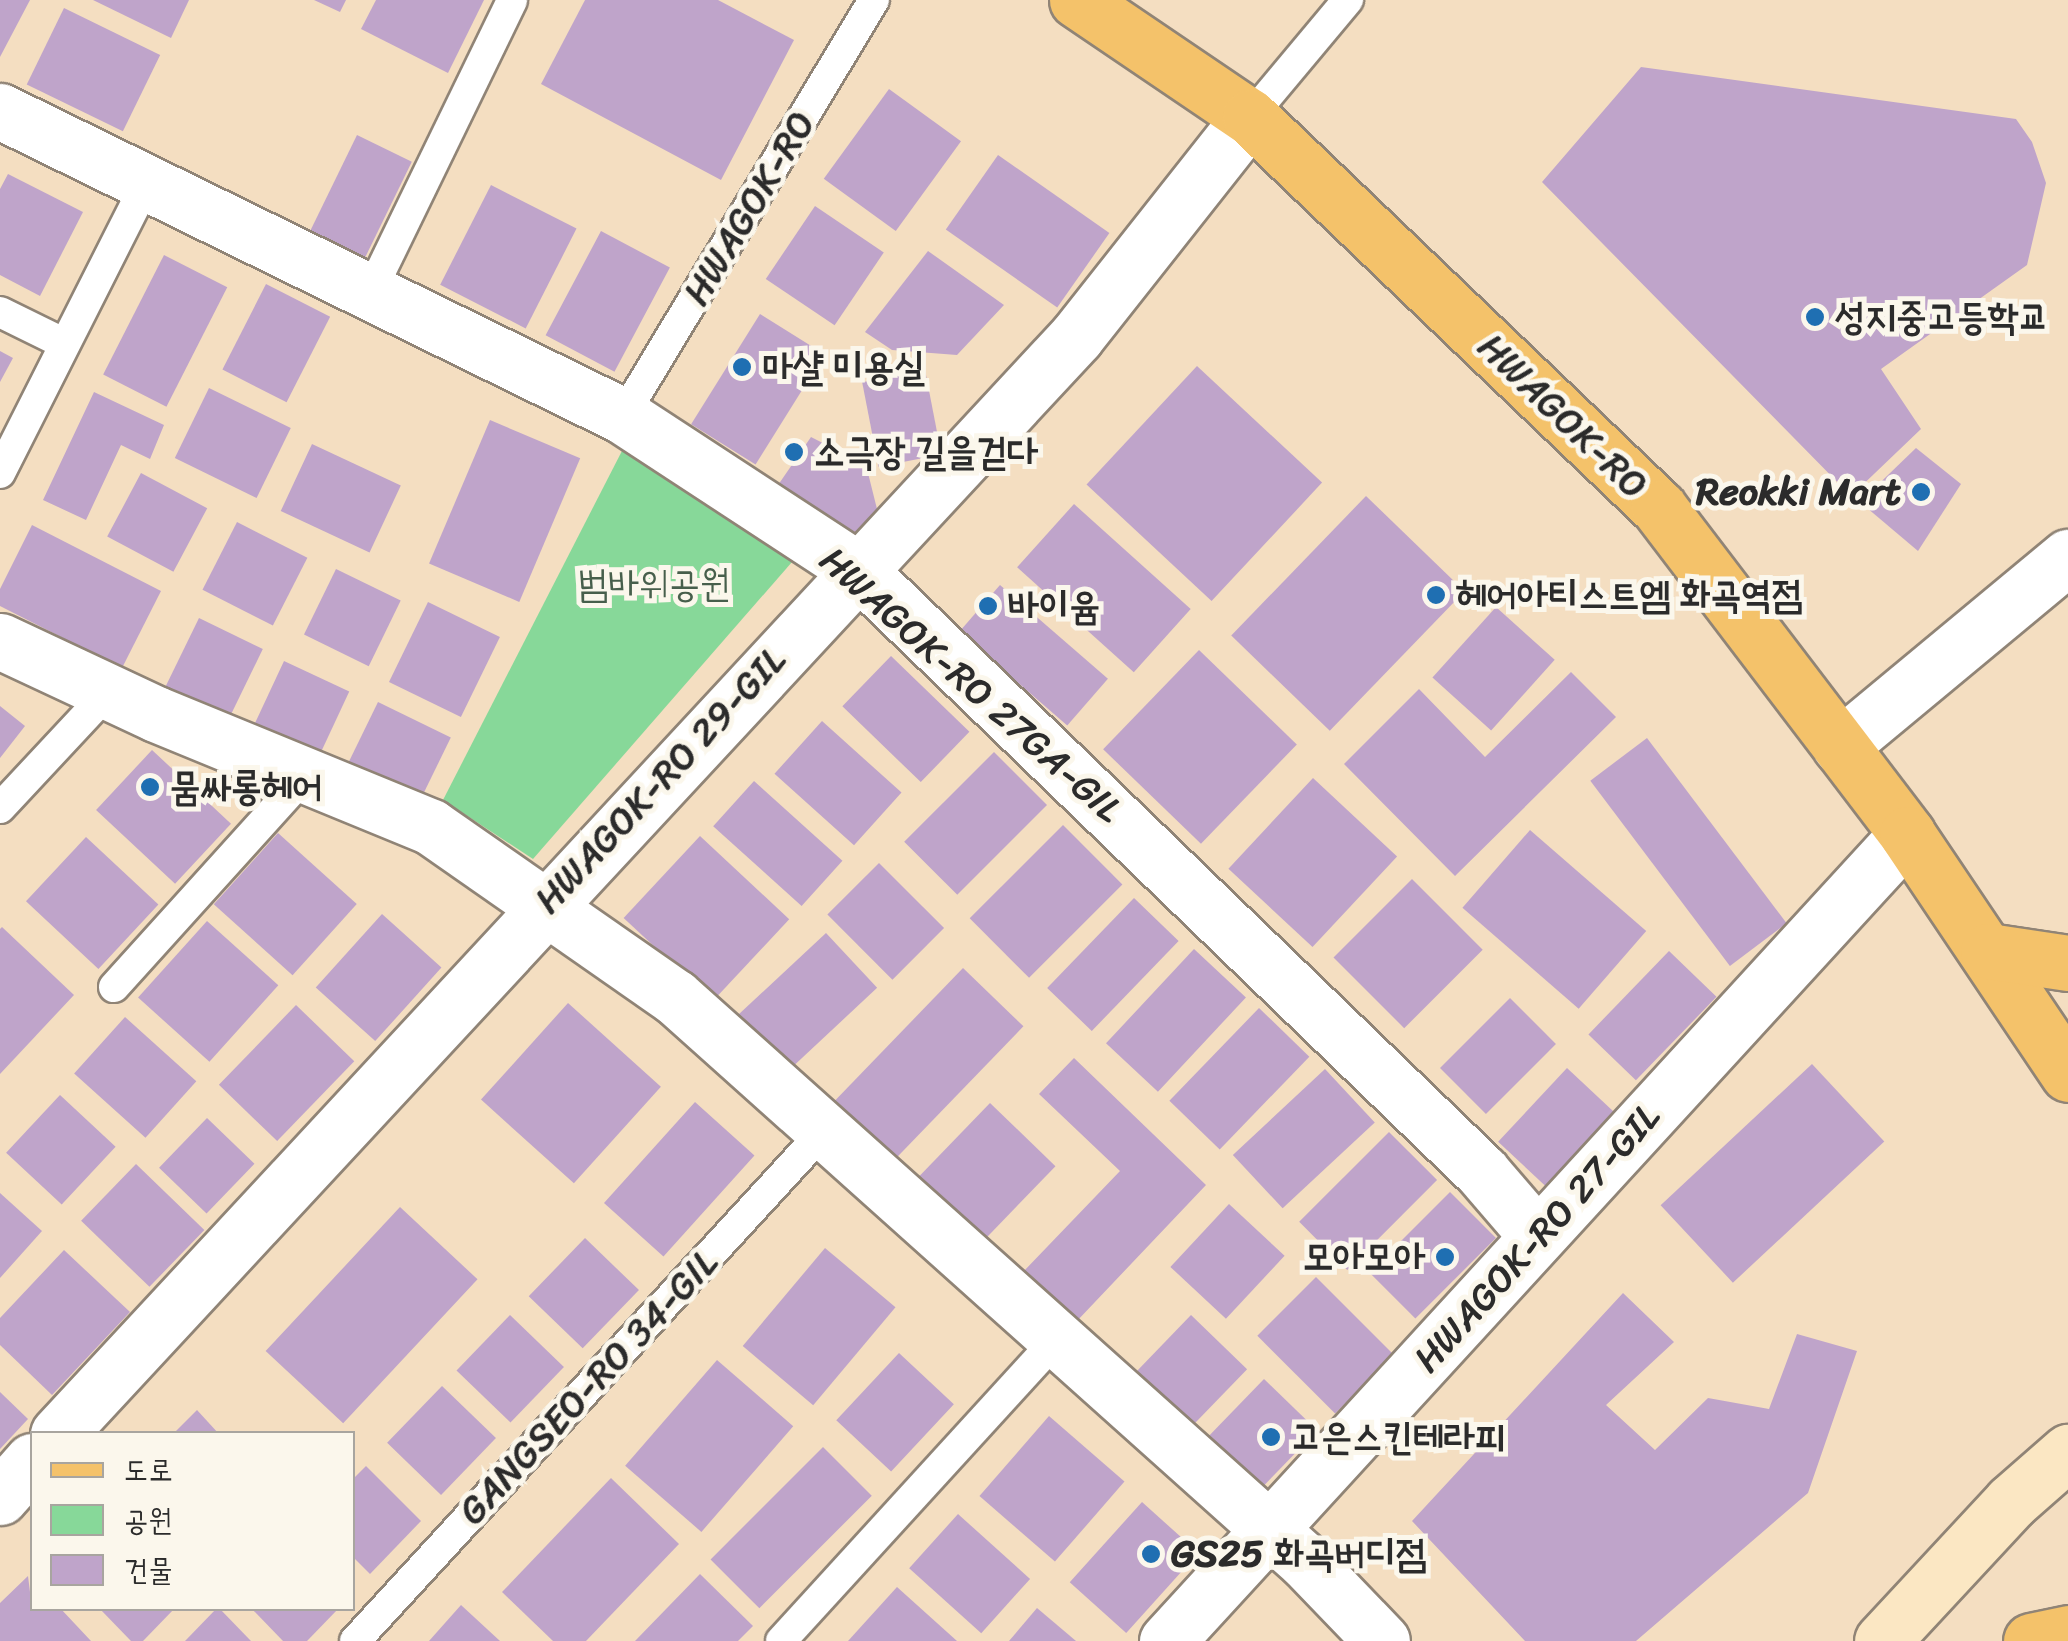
<!DOCTYPE html>
<meta charset="utf-8">
<style>
body{margin:0}
#map{position:relative;width:2068px;height:1641px;overflow:hidden;background:#f4dec1;font-family:Sriracha,"Poor Story",sans-serif}
div>[style]{position:absolute}
.green>*{inset:0;background:#87d899}
.building>*{inset:0;background:#bfa4ca;transform-origin:0 0}
.roads{filter:drop-shadow(2px 0 #908476) drop-shadow(-2px 0 #908476) drop-shadow(0 2px #908476) drop-shadow(0 -2px #908476)}
.service>*{height:30px;margin:-15px;padding:0 15px;transform-origin:15px;border-radius:15px;background:#fff}
.minor>*{height:55px;margin:-27.5px;padding:0 27.5px;transform-origin:27.5px;border-radius:27.5px;background:#fff}
.secondary>*{height:55px;margin:-27.5px;padding:0 27.5px;transform-origin:27.5px;border-radius:27.5px;background:#fbe7c3}
.primary>*{height:55px;margin:-27.5px;padding:0 27.5px;transform-origin:27.5px;border-radius:27.5px;background:#f4c26a}
.dots>*{width:28px;height:28px;translate:-50% -50%;box-sizing:border-box;border:5px solid #fbf7ec;border-radius:50%}
span{translate:-50% -50%;white-space:nowrap;text-align:center;line-height:1.15;-webkit-text-stroke:10px #fbf7ec;paint-order:stroke}
.street-label{font-size:38px;color:#2b2b2b}
.poi-label{font-size:38px;color:#2b2b2b;font-weight:700}
.left{translate:0 -50%;text-align:left}
.right{translate:-100% -50%;text-align:right}
.park-label{font-size:38px;color:#475f4c}
.legend{position:absolute;left:30px;top:1431px;width:325px;height:180px;box-sizing:border-box;background:#fbf7ec;border:2px solid #a8a59f;margin:0;padding:12px 18px;list-style:none;font-size:30px;color:#2b2b2b}
.legend li{display:flex;align-items:center;gap:20px;height:50px}
.legend b{width:50px;border:2px solid #a8a59f}
</style>
<div id="map">
<div class="green">
<div style="clip-path:polygon(624px 447px,792px 562px,533px 859px,443px 800px)"></div>
</div>
<div class="building">
<div style="clip-path:polygon(0 0,30px 0,0 57px)"></div>
<div style="clip-path:polygon(93px 0,189px 0,171px 38px)"></div>
<div style="clip-path:polygon(314px 0,346px 0,340px 12px)"></div>
<div style="clip-path:polygon(376px 0,484px 0,448px 73px,361px 29px)"></div>
<div style="clip-path:polygon(585px 0,718px 0,794px 40px,721px 180px,541px 84px)"></div>
<div style="left:64px;top:8px;width:107px;height:85px;rotate:26deg"></div>
<div style="clip-path:polygon(1641px 67px,2016px 119px,2032px 142px,2046px 183px,2027px 265px,1881px 369px,1921px 429px,1851px 496px,1542px 182px)"></div>
<div style="left:889px;top:89px;width:89px;height:111px;rotate:36deg"></div>
<div style="left:357px;top:135px;width:61px;height:106px;rotate:26deg"></div>
<div style="left:998px;top:155px;width:136px;height:91px;rotate:35deg"></div>
<div style="clip-path:polygon(8px 174px,83px 212px,40px 296px,0 275px,0 189px)"></div>
<div style="left:491px;top:185px;width:96px;height:112px;rotate:27deg"></div>
<div style="left:815px;top:206px;width:83px;height:88px;rotate:34deg"></div>
<div style="left:601px;top:231px;width:78px;height:118px;rotate:28deg"></div>
<div style="clip-path:polygon(928px 251px,1004px 305px,957px 355px,892px 350px,865px 332px)"></div>
<div style="left:164px;top:255px;width:71px;height:134px;rotate:27deg"></div>
<div style="left:266px;top:284px;width:72px;height:96px;rotate:27deg"></div>
<div style="left:760px;top:314px;width:76px;height:130px;rotate:32deg"></div>
<div style="clip-path:polygon(0 351px,13px 358px,0 382px)"></div>
<div style="left:1197px;top:366px;width:171px;height:162px;rotate:43deg"></div>
<div style="left:925px;top:370px;width:86px;height:64px;rotate:79deg"></div>
<div style="left:209px;top:388px;width:91px;height:78px;rotate:26deg"></div>
<div style="clip-path:polygon(94px 392px,164px 425px,150px 459px,121px 445px,86px 520px,43px 500px)"></div>
<div style="left:490px;top:420px;width:98px;height:156px;rotate:23deg"></div>
<div style="clip-path:polygon(811px 437px,866px 465px,878px 513px,853px 539px,776px 488px)"></div>
<div style="left:312px;top:444px;width:98px;height:74px;rotate:25deg"></div>
<div style="clip-path:polygon(1916px 448px,1961px 484px,1918px 551px,1860px 502px)"></div>
<div style="left:141px;top:473px;width:75px;height:72px;rotate:28deg"></div>
<div style="left:1366px;top:496px;width:137px;height:194px;rotate:44deg"></div>
<div style="left:1074px;top:504px;width:157px;height:85px;rotate:42deg"></div>
<div style="left:237px;top:522px;width:79px;height:76px;rotate:27deg"></div>
<div style="clip-path:polygon(32px 525px,161px 591px,122px 668px,0 606px,0 589px)"></div>
<div style="left:336px;top:569px;width:72px;height:73px;rotate:26deg"></div>
<div style="left:1000px;top:585px;width:143px;height:62px;rotate:41deg"></div>
<div style="left:428px;top:602px;width:80px;height:89px;rotate:26deg"></div>
<div style="left:1496px;top:607px;width:79px;height:95px;rotate:42deg"></div>
<div style="left:199px;top:618px;width:71px;height:79px;rotate:26deg"></div>
<div style="left:1199px;top:650px;width:136px;height:138px;rotate:44deg"></div>
<div style="left:891px;top:656px;width:109px;height:70px;rotate:44deg"></div>
<div style="left:284px;top:661px;width:72px;height:72px;rotate:25deg"></div>
<div style="clip-path:polygon(1571px 672px,1616px 717px,1455px 876px,1344px 764px,1419px 689px,1485px 757px)"></div>
<div style="left:378px;top:702px;width:81px;height:71px;rotate:26deg"></div>
<div style="clip-path:polygon(0 706px,25px 726px,0 758px)"></div>
<div style="left:822px;top:721px;width:107px;height:71px;rotate:42deg"></div>
<div style="left:1647px;top:738px;width:232px;height:71px;rotate:53deg"></div>
<div style="left:152px;top:750px;width:108px;height:82px;rotate:43deg"></div>
<div style="left:994px;top:752px;width:75px;height:127px;rotate:45deg"></div>
<div style="left:1313px;top:778px;width:115px;height:124px;rotate:43deg"></div>
<div style="left:754px;top:781px;width:119px;height:61px;rotate:42deg"></div>
<div style="left:1063px;top:825px;width:84px;height:132px;rotate:45deg"></div>
<div style="left:1530px;top:830px;width:154px;height:103px;rotate:41deg"></div>
<div style="left:278px;top:833px;width:106px;height:96px;rotate:42deg"></div>
<div style="left:700px;top:836px;width:122px;height:112px;rotate:43deg"></div>
<div style="left:86px;top:837px;width:99px;height:88px;rotate:43deg"></div>
<div style="left:879px;top:863px;width:92px;height:73px;rotate:45deg"></div>
<div style="left:1412px;top:879px;width:100px;height:111px;rotate:45deg"></div>
<div style="left:1134px;top:898px;width:62px;height:125px;rotate:44deg"></div>
<div style="left:382px;top:914px;width:80px;height:99px;rotate:42deg"></div>
<div style="left:207px;top:921px;width:96px;height:103px;rotate:42deg"></div>
<div style="clip-path:polygon(2px 927px,74px 995px,0 1074px,0 929px)"></div>
<div style="left:826px;top:933px;width:75px;height:124px;rotate:47deg"></div>
<div style="left:1194px;top:949px;width:71px;height:129px;rotate:43deg"></div>
<div style="left:1669px;top:951px;width:66px;height:116px;rotate:44deg"></div>
<div style="left:963px;top:968px;width:84px;height:189px;rotate:44deg"></div>
<div style="left:1510px;top:998px;width:65px;height:99px;rotate:45deg"></div>
<div style="left:568px;top:1003px;width:125px;height:130px;rotate:42deg"></div>
<div style="left:296px;top:1005px;width:81px;height:111px;rotate:44deg"></div>
<div style="left:1259px;top:1008px;width:70px;height:129px;rotate:44deg"></div>
<div style="left:125px;top:1017px;width:96px;height:76px;rotate:42deg"></div>
<div style="clip-path:polygon(1074px 1058px,1206px 1185px,1076px 1322px,1023px 1272px,1120px 1171px,1039px 1094px)"></div>
<div style="left:1812px;top:1064px;width:106px;height:207px;rotate:47deg"></div>
<div style="left:1567px;top:1068px;width:68px;height:101px;rotate:43deg"></div>
<div style="left:1325px;top:1069px;width:73px;height:126px;rotate:47deg"></div>
<div style="left:60px;top:1095px;width:76px;height:79px;rotate:43deg"></div>
<div style="left:695px;top:1102px;width:80px;height:136px;rotate:42deg"></div>
<div style="left:990px;top:1103px;width:91px;height:106px;rotate:44deg"></div>
<div style="left:207px;top:1118px;width:66px;height:69px;rotate:44deg"></div>
<div style="left:1389px;top:1132px;width:68px;height:127px;rotate:45deg"></div>
<div style="left:136px;top:1164px;width:95px;height:79px;rotate:44deg"></div>
<div style="left:1450px;top:1192px;width:65px;height:114px;rotate:45deg"></div>
<div style="clip-path:polygon(0 1193px,42px 1231px,0 1278px)"></div>
<div style="left:1229px;top:1204px;width:76px;height:86px;rotate:43deg"></div>
<div style="left:400px;top:1207px;width:106px;height:197px;rotate:43deg"></div>
<div style="left:585px;top:1238px;width:75px;height:81px;rotate:44deg"></div>
<div style="left:825px;top:1248px;width:92px;height:128px;rotate:40deg"></div>
<div style="clip-path:polygon(64px 1250px,130px 1312px,52px 1395px,0 1345px,0 1318px)"></div>
<div style="left:1316px;top:1277px;width:110px;height:83px;rotate:45deg"></div>
<div style="clip-path:polygon(1623px 1293px,1674px 1342px,1606px 1405px,1655px 1450px,1708px 1398px,1769px 1409px,1797px 1334px,1857px 1351px,1808px 1493px,1636px 1641px,1525px 1641px,1412px 1521px)"></div>
<div style="left:510px;top:1315px;width:75px;height:77px;rotate:44deg"></div>
<div style="left:1191px;top:1315px;width:78px;height:84px;rotate:44deg"></div>
<div style="left:899px;top:1353px;width:75px;height:92px;rotate:43deg"></div>
<div style="left:717px;top:1360px;width:101px;height:140px;rotate:41deg"></div>
<div style="left:1264px;top:1379px;width:74px;height:86px;rotate:44deg"></div>
<div style="left:442px;top:1386px;width:75px;height:79px;rotate:44deg"></div>
<div style="clip-path:polygon(0 1392px,28px 1419px,0 1449px)"></div>
<div style="clip-path:polygon(197px 1410px,219px 1434px,173px 1434px)"></div>
<div style="left:1049px;top:1416px;width:100px;height:106px;rotate:41deg"></div>
<div style="left:823px;top:1447px;width:69px;height:159px;rotate:45deg"></div>
<div style="clip-path:polygon(366px 1466px,421px 1521px,370px 1574px,352px 1556px,352px 1480px)"></div>
<div style="clip-path:polygon(611px 1478px,679px 1544px,586px 1641px,553px 1641px,502px 1592px)"></div>
<div style="left:1142px;top:1502px;width:76px;height:108px;rotate:42deg"></div>
<div style="left:958px;top:1514px;width:97px;height:73px;rotate:42deg"></div>
<div style="clip-path:polygon(700px 1574px,753px 1626px,738px 1641px,635px 1641px)"></div>
<div style="clip-path:polygon(28px 1576px,32px 1608px,60px 1608px,91px 1641px,0 1641px,0 1603px)"></div>
<div style="clip-path:polygon(897px 1587px,957px 1641px,848px 1641px)"></div>
<div style="clip-path:polygon(461px 1605px,500px 1641px,429px 1641px)"></div>
<div style="clip-path:polygon(99px 1608px,175px 1608px,143px 1641px,131px 1641px)"></div>
<div style="clip-path:polygon(219px 1608px,251px 1641px,185px 1641px,217px 1608px)"></div>
<div style="clip-path:polygon(251px 1608px,339px 1608px,307px 1641px,283px 1641px)"></div>
<div style="clip-path:polygon(1037px 1608px,1076px 1641px,1009px 1641px)"></div>
</div>
<div class="roads">
<div class="service">
<div style="left:1250px;top:117px;width:153px;rotate:-50.1deg"></div>
<div style="left:371px;top:291px;width:323px;rotate:-64.1deg"></div>
<div style="left:0;top:312px;width:72px;rotate:26.2deg"></div>
<div style="left:623px;top:416px;width:486px;rotate:-58.9deg"></div>
<div style="left:0;top:473px;width:326px;rotate:-63.2deg"></div>
<div style="left:0;top:808px;width:160px;rotate:-47deg"></div>
<div style="left:114px;top:987px;width:282px;rotate:-47.9deg"></div>
<div style="left:355px;top:1641px;width:690px;rotate:-47.41deg"></div>
<div style="left:781px;top:1641px;width:405px;rotate:-47.6deg"></div>
</div>
<div class="minor">
<div style="left:0;top:111px;width:694px;rotate:26.08deg"></div>
<div style="left:623px;top:416px;width:280px;rotate:33.2deg"></div>
<div style="left:857px;top:569px;width:868px;rotate:43.97deg"></div>
<div style="left:1482px;top:1172px;width:84px;rotate:49.3deg"></div>
<div style="left:0;top:641px;width:172px;rotate:25.1deg"></div>
<div style="left:156px;top:714px;width:297px;rotate:22.3deg"></div>
<div style="left:431px;top:827px;width:297px;rotate:34.9deg"></div>
<div style="left:675px;top:997px;width:846px;rotate:41.84deg"></div>
<div style="left:1305px;top:1561px;width:111px;rotate:46.1deg"></div>
<div style="left:1840px;top:746px;width:296px;rotate:-39.7deg"></div>
<div style="left:58px;top:1434px;width:1497px;rotate:-47.14deg"></div>
<div style="left:1076px;top:337px;width:280px;rotate:-51.7deg"></div>
<div style="left:0;top:1497px;width:48px;rotate:-48.4deg"></div>
<div style="left:1167px;top:1641px;width:1095px;rotate:-47.48deg"></div>
</div>
<div class="secondary">
<div style="left:1882px;top:1641px;width:190px;rotate:-47.1deg"></div>
<div style="left:2011px;top:1502px;width:76px;rotate:-41.3deg"></div>
</div>
<div class="primary">
<div style="left:1077px;top:0;width:209px;rotate:34.1deg"></div>
<div style="left:1250px;top:117px;width:566px;rotate:43.71deg"></div>
<div style="left:1659px;top:508px;width:410px;rotate:52.7deg"></div>
<div style="left:1907px;top:834px;width:289px;rotate:56.1deg"></div>
<div style="left:1988px;top:951px;width:81px;rotate:8.5deg"></div>
<div style="left:2031px;top:1641px;width:38px;rotate:-12deg"></div>
</div>
</div>
<div class="dots">
<div style="left:1815px;top:317px;background:#1f6fb2"></div>
<div style="left:742px;top:367px;background:#1f6fb2"></div>
<div style="left:794px;top:452px;background:#1f6fb2"></div>
<div style="left:1921px;top:492px;background:#1f6fb2"></div>
<div style="left:1436px;top:595px;background:#1f6fb2"></div>
<div style="left:988px;top:606px;background:#1f6fb2"></div>
<div style="left:150px;top:787px;background:#1f6fb2"></div>
<div style="left:1445px;top:1257px;background:#1f6fb2"></div>
<div style="left:1271px;top:1437px;background:#1f6fb2"></div>
<div style="left:1151px;top:1554px;background:#1f6fb2"></div>
</div>
<div class="street-label">
<span style="left:749px;top:208px;rotate:-59deg">HWAGOK-RO</span>
<span style="left:1563px;top:416px;rotate:44deg">HWAGOK-RO</span>
<span style="left:971px;top:685px;rotate:42deg">HWAGOK-RO 27GA-GIL</span>
<span style="left:660px;top:780px;rotate:-47deg">HWAGOK-RO 29-GIL</span>
<span style="left:1537px;top:1238px;rotate:-48deg">HWAGOK-RO 27-GIL</span>
<span style="left:588px;top:1387px;rotate:-47deg">GANGSEO-RO 34-GIL</span>
</div>
<div class="poi-label">
<span class="left" style="left:1835px;top:317px">성지중고등학교</span>
<span class="left" style="left:762px;top:367px">마샬 미용실</span>
<span class="left" style="left:814px;top:452px">소극장 길을걷다</span>
<span class="right" style="left:1901px;top:492px">Reokki Mart</span>
<span class="left" style="left:1456px;top:595px">헤어아티스트엠 화곡역점</span>
<span class="left" style="left:1008px;top:606px">바이윰</span>
<span class="left" style="left:170px;top:787px">뭄싸롱헤어</span>
<span class="right" style="left:1425px;top:1257px">모아모아</span>
<span class="left" style="left:1291px;top:1437px">고은스킨테라피</span>
<span class="left" style="left:1171px;top:1554px">GS25 화곡버디점</span>
</div>
<div class="park-label">
<span style="left:654px;top:584px">범바위공원</span>
</div>
<ul class="legend">
<li><b style="height:12px;background:#f4c26a"></b>도로</li>
<li><b style="height:28px;background:#87d899"></b>공원</li>
<li><b style="height:28px;background:#bfa4ca"></b>건물</li>
</ul>
</div>
